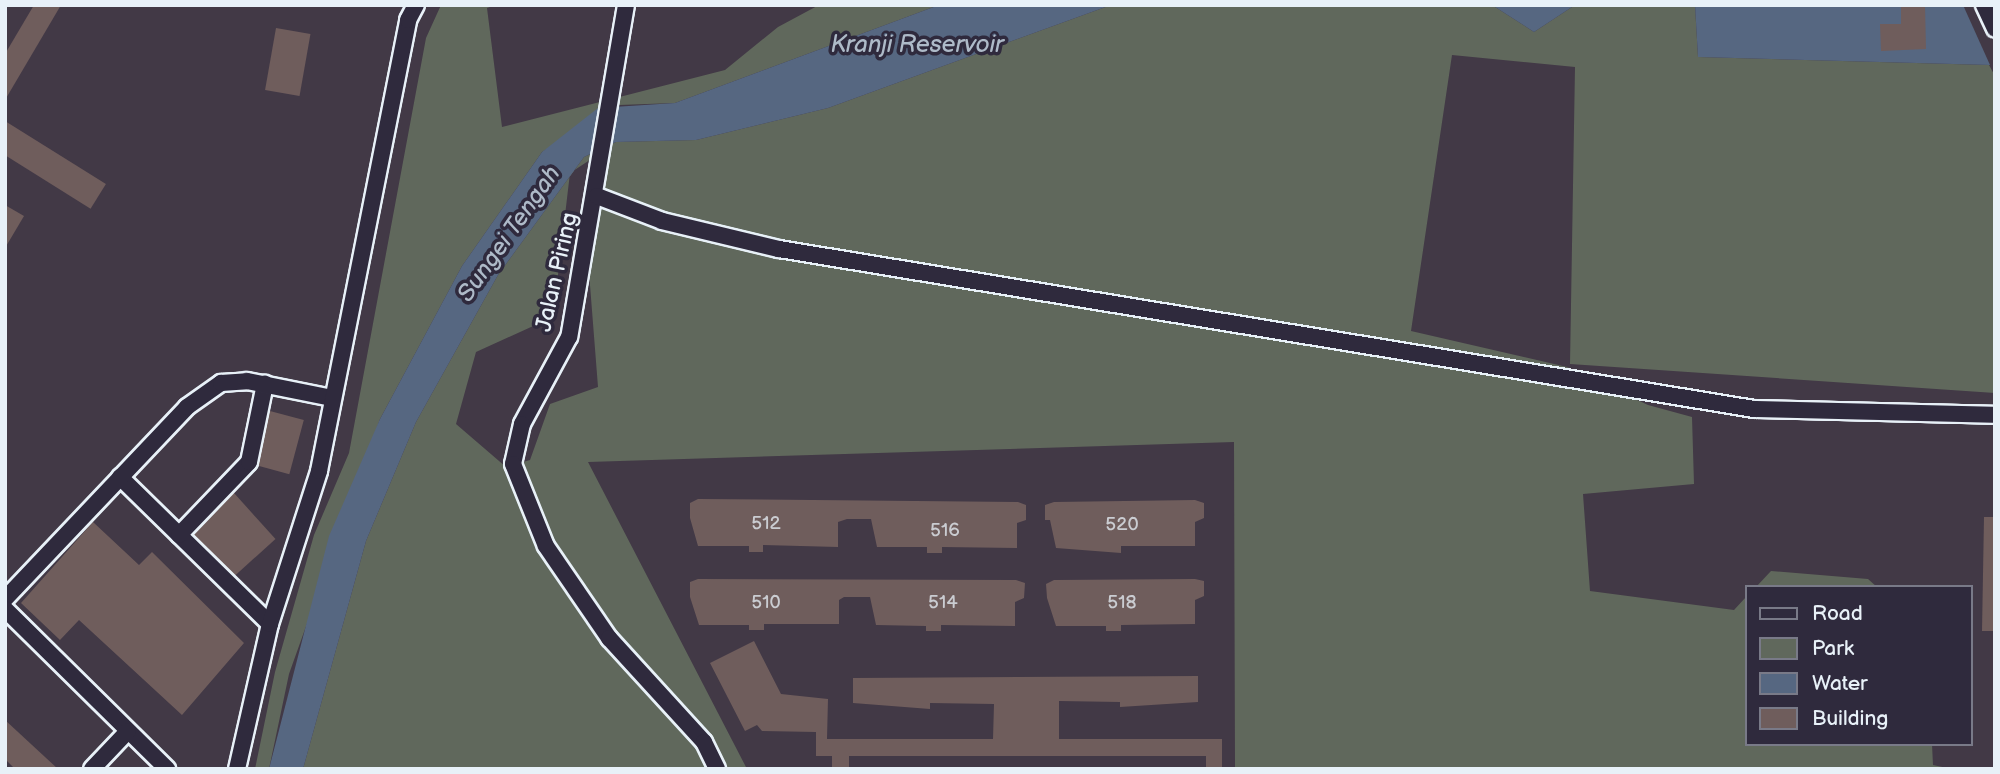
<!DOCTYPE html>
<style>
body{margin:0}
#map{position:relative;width:2000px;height:774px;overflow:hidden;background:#423946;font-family:"Balsamiq Sans",sans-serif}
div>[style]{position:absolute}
.green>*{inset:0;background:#60685c}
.water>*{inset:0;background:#566781}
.building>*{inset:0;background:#6f5d5c;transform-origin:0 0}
.roads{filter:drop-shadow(2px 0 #e8f1f8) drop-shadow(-2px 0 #e8f1f8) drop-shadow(0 2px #e8f1f8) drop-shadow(0 -2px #e8f1f8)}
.minor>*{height:16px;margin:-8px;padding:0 8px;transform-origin:8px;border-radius:8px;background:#2f2a3d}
span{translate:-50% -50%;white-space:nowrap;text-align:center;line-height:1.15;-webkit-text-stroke:7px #2f2a3d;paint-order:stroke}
.number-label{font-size:19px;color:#caccd1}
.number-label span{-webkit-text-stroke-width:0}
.street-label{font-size:23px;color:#e8f1f8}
.water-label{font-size:24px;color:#aebac8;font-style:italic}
.frame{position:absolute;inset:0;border:7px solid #e8f1f8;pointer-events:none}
.legend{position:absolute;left:1745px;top:585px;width:228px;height:161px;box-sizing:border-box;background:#2f2a3d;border:2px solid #797a88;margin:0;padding:9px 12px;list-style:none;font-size:21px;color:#e8f1f8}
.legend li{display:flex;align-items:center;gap:14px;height:35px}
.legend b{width:35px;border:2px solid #797a88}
</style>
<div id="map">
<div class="green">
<div style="clip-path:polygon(441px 5px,496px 5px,487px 8px,502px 127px,725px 70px,778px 27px,819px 5px,939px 5px,675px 103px,619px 105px,542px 152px,462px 266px,380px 419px,289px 674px,269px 769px,255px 769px,275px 672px,314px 535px,349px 453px,426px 38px)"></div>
<div style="clip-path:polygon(evenodd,1111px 5px,1492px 5px,1534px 32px,1575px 5px,1695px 5px,1698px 57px,1989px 65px,1995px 76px,1995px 393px,1570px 364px,1575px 67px,1452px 55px,1411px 331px,1567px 367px,1648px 405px,1692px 417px,1694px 484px,1583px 494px,1590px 591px,1734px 610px,1746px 597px,1746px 744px,1932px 744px,1933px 765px,1952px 769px,1235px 769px,1234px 442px,588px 462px,747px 769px,303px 769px,366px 541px,416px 422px,498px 275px,584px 157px,616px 142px,696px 140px,828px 108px,1111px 5px,602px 152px,587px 247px,598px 387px,550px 404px,530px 460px,506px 467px,456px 424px,476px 352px,553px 317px,570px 173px,602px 152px)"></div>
<div style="clip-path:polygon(1771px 571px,1868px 579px,1877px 587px,1756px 587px)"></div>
</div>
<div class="water">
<div style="clip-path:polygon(939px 5px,1111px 5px,828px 108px,696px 140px,616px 142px,584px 157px,498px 275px,416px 422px,366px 541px,303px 769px,269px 769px,329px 536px,380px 419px,462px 266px,542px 152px,598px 108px,675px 103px)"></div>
<div style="clip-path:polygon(1492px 5px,1575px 5px,1534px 32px)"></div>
<div style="clip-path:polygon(1695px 5px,1963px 5px,1990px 65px,1698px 57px)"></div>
</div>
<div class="building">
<div style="clip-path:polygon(34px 5px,61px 5px,5px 100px,5px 54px)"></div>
<div style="clip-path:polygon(1901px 5px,1925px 5px,1926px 49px,1881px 51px,1880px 24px,1901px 24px)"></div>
<div style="left:276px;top:28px;width:35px;height:63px;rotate:10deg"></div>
<div style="left:5px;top:121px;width:119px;height:29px;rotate:32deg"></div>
<div style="clip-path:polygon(5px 205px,24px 216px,5px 248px)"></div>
<div style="left:270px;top:411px;width:35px;height:56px;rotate:15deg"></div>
<div style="left:234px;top:493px;width:62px;height:58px;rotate:48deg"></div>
<div style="clip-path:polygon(698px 499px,1018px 502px,1026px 505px,1026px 520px,1017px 523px,1017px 548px,942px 547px,942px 553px,927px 553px,927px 547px,877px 547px,871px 519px,847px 519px,838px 522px,838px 547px,763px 545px,763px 552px,749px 552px,749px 546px,698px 546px,690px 518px,690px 503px)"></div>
<div style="clip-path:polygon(1195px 500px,1204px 503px,1204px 518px,1195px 522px,1195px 546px,1121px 546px,1121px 553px,1056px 548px,1050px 520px,1045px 520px,1045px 505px,1054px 502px)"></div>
<div style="clip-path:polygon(1984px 517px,1995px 517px,1995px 631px,1982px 631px)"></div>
<div style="clip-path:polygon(93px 522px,139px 565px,152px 552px,244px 643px,182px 715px,79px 620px,60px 640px,21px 603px)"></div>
<div style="clip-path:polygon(698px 579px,1016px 580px,1025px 583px,1024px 598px,1015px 602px,1015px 626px,941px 625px,941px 631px,926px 631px,926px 626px,876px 625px,870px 597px,844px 597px,839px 600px,839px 624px,764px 624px,764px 630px,749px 630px,749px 625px,699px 625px,690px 597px,690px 582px)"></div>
<div style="clip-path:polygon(1195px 579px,1204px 581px,1204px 596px,1195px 600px,1195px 624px,1121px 625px,1121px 631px,1106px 631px,1106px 626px,1056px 626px,1047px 598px,1046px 584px,1054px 580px)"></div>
<div style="clip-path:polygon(754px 641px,781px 694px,828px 699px,827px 739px,993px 739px,994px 704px,930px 703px,930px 709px,853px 703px,853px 678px,1198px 676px,1198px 702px,1120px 707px,1120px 702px,1059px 701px,1059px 739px,1222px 739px,1222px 769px,1206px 769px,1206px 756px,849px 756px,849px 769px,832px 769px,832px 756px,816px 756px,816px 732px,762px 731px,757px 725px,745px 731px,710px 663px)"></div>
<div style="clip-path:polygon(5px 720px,58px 769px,15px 769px,5px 759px)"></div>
</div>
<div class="roads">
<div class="minor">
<div style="left:626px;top:5px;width:337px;rotate:99.7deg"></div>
<div style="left:569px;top:337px;width:99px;rotate:118.4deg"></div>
<div style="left:522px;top:424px;width:41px;rotate:102.7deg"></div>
<div style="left:513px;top:464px;width:88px;rotate:68.1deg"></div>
<div style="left:546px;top:546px;width:112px;rotate:55.6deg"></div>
<div style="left:609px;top:638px;width:141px;rotate:47.6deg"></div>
<div style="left:704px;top:742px;width:30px;rotate:64deg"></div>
<div style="left:1984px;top:5px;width:26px;rotate:65deg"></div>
<div style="left:597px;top:196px;width:70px;rotate:21deg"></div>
<div style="left:662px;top:221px;width:120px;rotate:13.5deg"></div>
<div style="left:779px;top:249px;width:988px;rotate:9.32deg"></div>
<div style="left:1754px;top:409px;width:241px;rotate:1.4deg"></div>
<div style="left:120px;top:477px;width:210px;rotate:44.4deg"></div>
<div style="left:179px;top:535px;width:101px;rotate:-46.2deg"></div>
<div style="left:249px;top:462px;width:80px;rotate:-78.4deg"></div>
<div style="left:5px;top:599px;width:265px;rotate:-46.5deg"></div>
<div style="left:187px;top:407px;width:42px;rotate:-35.2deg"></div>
<div style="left:221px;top:383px;width:26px;rotate:-4deg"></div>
<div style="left:247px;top:381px;width:87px;rotate:11.3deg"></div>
<div style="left:5px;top:609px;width:228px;rotate:44.6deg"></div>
<div style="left:92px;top:769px;width:52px;rotate:-46.5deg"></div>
<div style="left:237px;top:769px;width:149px;rotate:-77.2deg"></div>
<div style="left:270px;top:624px;width:161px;rotate:-72.2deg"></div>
<div style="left:319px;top:471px;width:460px;rotate:-78.8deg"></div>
<div style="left:408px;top:20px;width:17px;rotate:-62deg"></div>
</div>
</div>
<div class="number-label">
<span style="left:766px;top:524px">512</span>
<span style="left:1122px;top:525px">520</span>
<span style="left:945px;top:531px">516</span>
<span style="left:766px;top:603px">510</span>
<span style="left:943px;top:603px">514</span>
<span style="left:1122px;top:603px">518</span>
</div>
<div class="street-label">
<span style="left:557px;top:272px;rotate:-77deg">Jalan Piring</span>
</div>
<div class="water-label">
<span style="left:917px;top:45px">Kranji Reservoir</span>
<span style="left:509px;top:234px;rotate:-55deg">Sungei Tengah</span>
</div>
<div class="frame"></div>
<ul class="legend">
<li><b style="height:9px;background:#2f2a3d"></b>Road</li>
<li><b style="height:19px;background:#60685c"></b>Park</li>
<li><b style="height:19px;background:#566781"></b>Water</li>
<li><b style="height:19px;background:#6f5d5c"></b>Building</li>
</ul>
</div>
